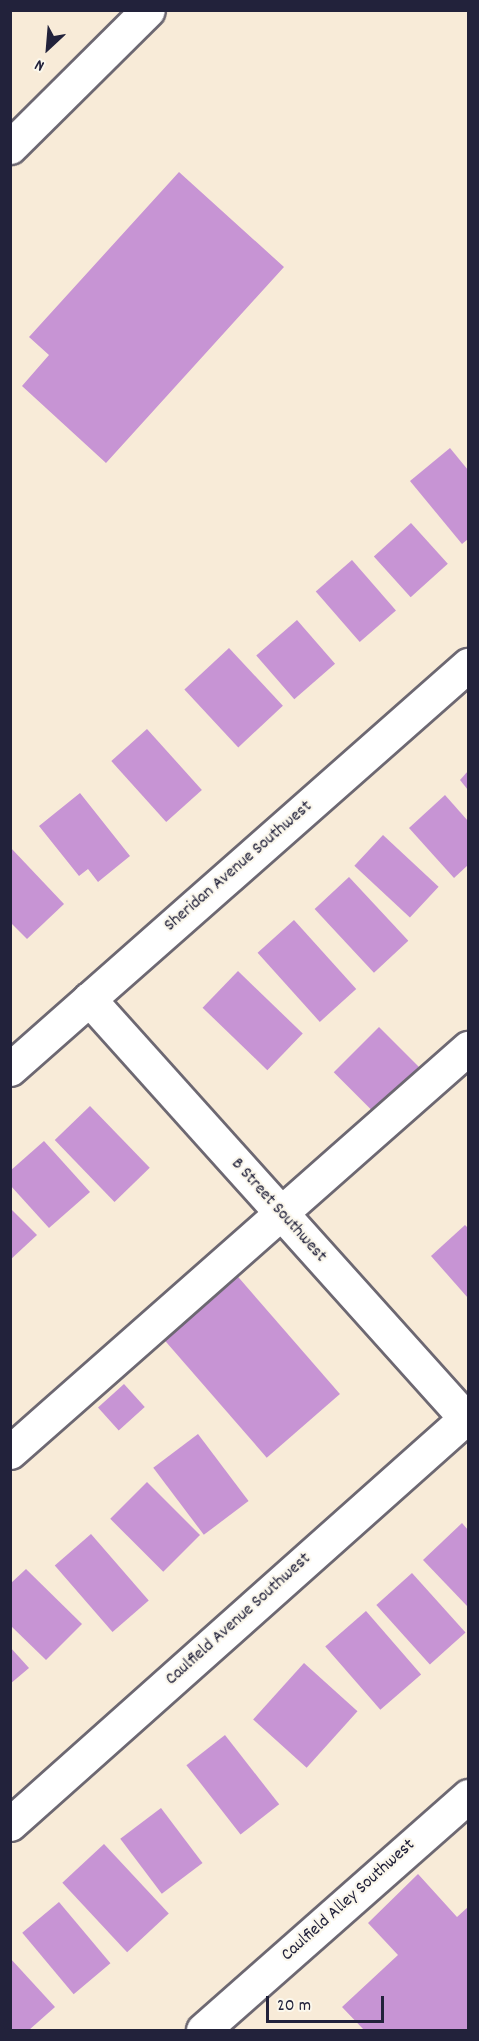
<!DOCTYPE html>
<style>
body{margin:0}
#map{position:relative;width:479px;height:2041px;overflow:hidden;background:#f8ebd8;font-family:Dekko,sans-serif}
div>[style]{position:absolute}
.building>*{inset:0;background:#c794d4;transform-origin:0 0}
.roads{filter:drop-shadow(2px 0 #6d6872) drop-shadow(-2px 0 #6d6872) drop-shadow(0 2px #6d6872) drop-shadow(0 -2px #6d6872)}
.minor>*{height:33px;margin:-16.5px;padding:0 16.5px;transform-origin:16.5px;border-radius:16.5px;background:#fff}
span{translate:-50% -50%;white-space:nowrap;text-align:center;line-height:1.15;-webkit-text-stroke:4.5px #fbf7ec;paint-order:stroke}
.street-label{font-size:18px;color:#22223b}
.frame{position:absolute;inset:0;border:12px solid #22223b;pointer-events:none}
.north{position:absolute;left:18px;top:18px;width:60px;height:60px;-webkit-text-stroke:4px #fbf7ec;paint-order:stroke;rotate:206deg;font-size:16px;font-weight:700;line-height:24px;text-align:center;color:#22223b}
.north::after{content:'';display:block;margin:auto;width:21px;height:27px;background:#22223b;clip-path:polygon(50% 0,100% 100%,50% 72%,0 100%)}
.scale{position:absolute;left:266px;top:1996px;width:118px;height:27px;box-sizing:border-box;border:3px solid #22223b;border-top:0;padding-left:8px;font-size:18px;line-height:21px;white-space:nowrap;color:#22223b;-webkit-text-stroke:4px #fbf7ec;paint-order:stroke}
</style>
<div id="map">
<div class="building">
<div style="clip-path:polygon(179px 172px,284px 267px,106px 463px,22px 386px,49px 355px,29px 337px)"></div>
<div style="clip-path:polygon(450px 448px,468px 470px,468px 539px,462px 544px,410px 481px)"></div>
<div style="left:411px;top:523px;width:55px;height:50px;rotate:48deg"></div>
<div style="left:352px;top:560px;width:67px;height:48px;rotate:49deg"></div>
<div style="left:297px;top:620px;width:58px;height:54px;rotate:49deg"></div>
<div style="left:229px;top:648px;width:79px;height:61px;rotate:47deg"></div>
<div style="left:147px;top:729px;width:82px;height:48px;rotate:48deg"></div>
<div style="clip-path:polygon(468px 771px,468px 790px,460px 780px)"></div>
<div style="clip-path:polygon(80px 793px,130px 856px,98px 882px,88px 869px,79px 876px,39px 826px)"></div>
<div style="clip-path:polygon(445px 795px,468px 821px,468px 865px,454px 878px,409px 828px)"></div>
<div style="left:383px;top:835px;width:76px;height:42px;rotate:43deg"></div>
<div style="clip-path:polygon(10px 847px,64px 904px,27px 939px,10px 922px)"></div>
<div style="left:349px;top:877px;width:87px;height:47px;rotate:47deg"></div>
<div style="left:294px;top:920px;width:93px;height:49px;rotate:48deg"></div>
<div style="left:238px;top:971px;width:90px;height:51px;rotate:44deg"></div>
<div style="left:379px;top:1027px;width:58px;height:64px;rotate:45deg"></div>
<div style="left:90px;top:1106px;width:86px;height:49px;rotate:46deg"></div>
<div style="clip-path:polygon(44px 1141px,90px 1192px,49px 1228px,10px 1185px,10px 1171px)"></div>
<div style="clip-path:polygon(10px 1208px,37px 1235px,10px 1260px)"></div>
<div style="clip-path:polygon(465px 1225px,468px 1228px,468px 1298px,431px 1256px)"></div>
<div style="left:233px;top:1271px;width:163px;height:97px;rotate:49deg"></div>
<div style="left:124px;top:1384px;width:31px;height:35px;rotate:48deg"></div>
<div style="left:198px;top:1434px;width:84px;height:56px;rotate:53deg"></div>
<div style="left:147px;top:1482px;width:75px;height:52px;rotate:45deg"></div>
<div style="clip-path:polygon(462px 1523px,468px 1530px,468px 1607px,423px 1560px)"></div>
<div style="left:91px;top:1534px;width:88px;height:48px;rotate:49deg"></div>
<div style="clip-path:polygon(26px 1569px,82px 1624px,46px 1660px,10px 1625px,10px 1584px)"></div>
<div style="left:412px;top:1573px;width:80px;height:48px;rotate:48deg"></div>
<div style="left:366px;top:1611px;width:84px;height:54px;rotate:49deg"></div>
<div style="clip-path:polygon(10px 1647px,29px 1668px,10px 1684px)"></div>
<div style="left:304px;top:1663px;width:72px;height:76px;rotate:42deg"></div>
<div style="left:225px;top:1735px;width:88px;height:49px;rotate:52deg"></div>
<div style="left:161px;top:1808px;width:69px;height:51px;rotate:53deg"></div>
<div style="left:104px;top:1844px;width:95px;height:57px;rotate:47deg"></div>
<div style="clip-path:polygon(418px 1874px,457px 1917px,468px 1907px,468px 2030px,364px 2030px,342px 2007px,398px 1955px,368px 1923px)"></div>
<div style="left:59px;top:1902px;width:80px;height:48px;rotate:50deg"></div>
<div style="clip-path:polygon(10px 1958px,55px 2007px,29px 2030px,10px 2030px)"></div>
</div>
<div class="roads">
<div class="minor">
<div style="left:10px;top:147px;width:194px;rotate:-44.8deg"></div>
<div style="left:89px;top:999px;width:567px;rotate:48.07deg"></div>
<div style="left:10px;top:1069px;width:611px;rotate:-41.42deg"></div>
<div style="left:10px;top:1452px;width:611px;rotate:-41.42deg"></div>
<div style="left:10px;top:1824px;width:613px;rotate:-41.7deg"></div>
<div style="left:203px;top:2030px;width:354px;rotate:-41.4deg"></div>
</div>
</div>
<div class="street-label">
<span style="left:239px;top:867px;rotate:-41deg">Sheridan Avenue Southwest</span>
<span style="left:278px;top:1211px;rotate:48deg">B Street Southwest</span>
<span style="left:239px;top:1620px;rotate:-42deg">Caulfield Avenue Southwest</span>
<span style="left:349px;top:1901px;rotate:-42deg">Caulfield Alley Southwest</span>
</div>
<div class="frame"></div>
<div class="north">N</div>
<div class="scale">20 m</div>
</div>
